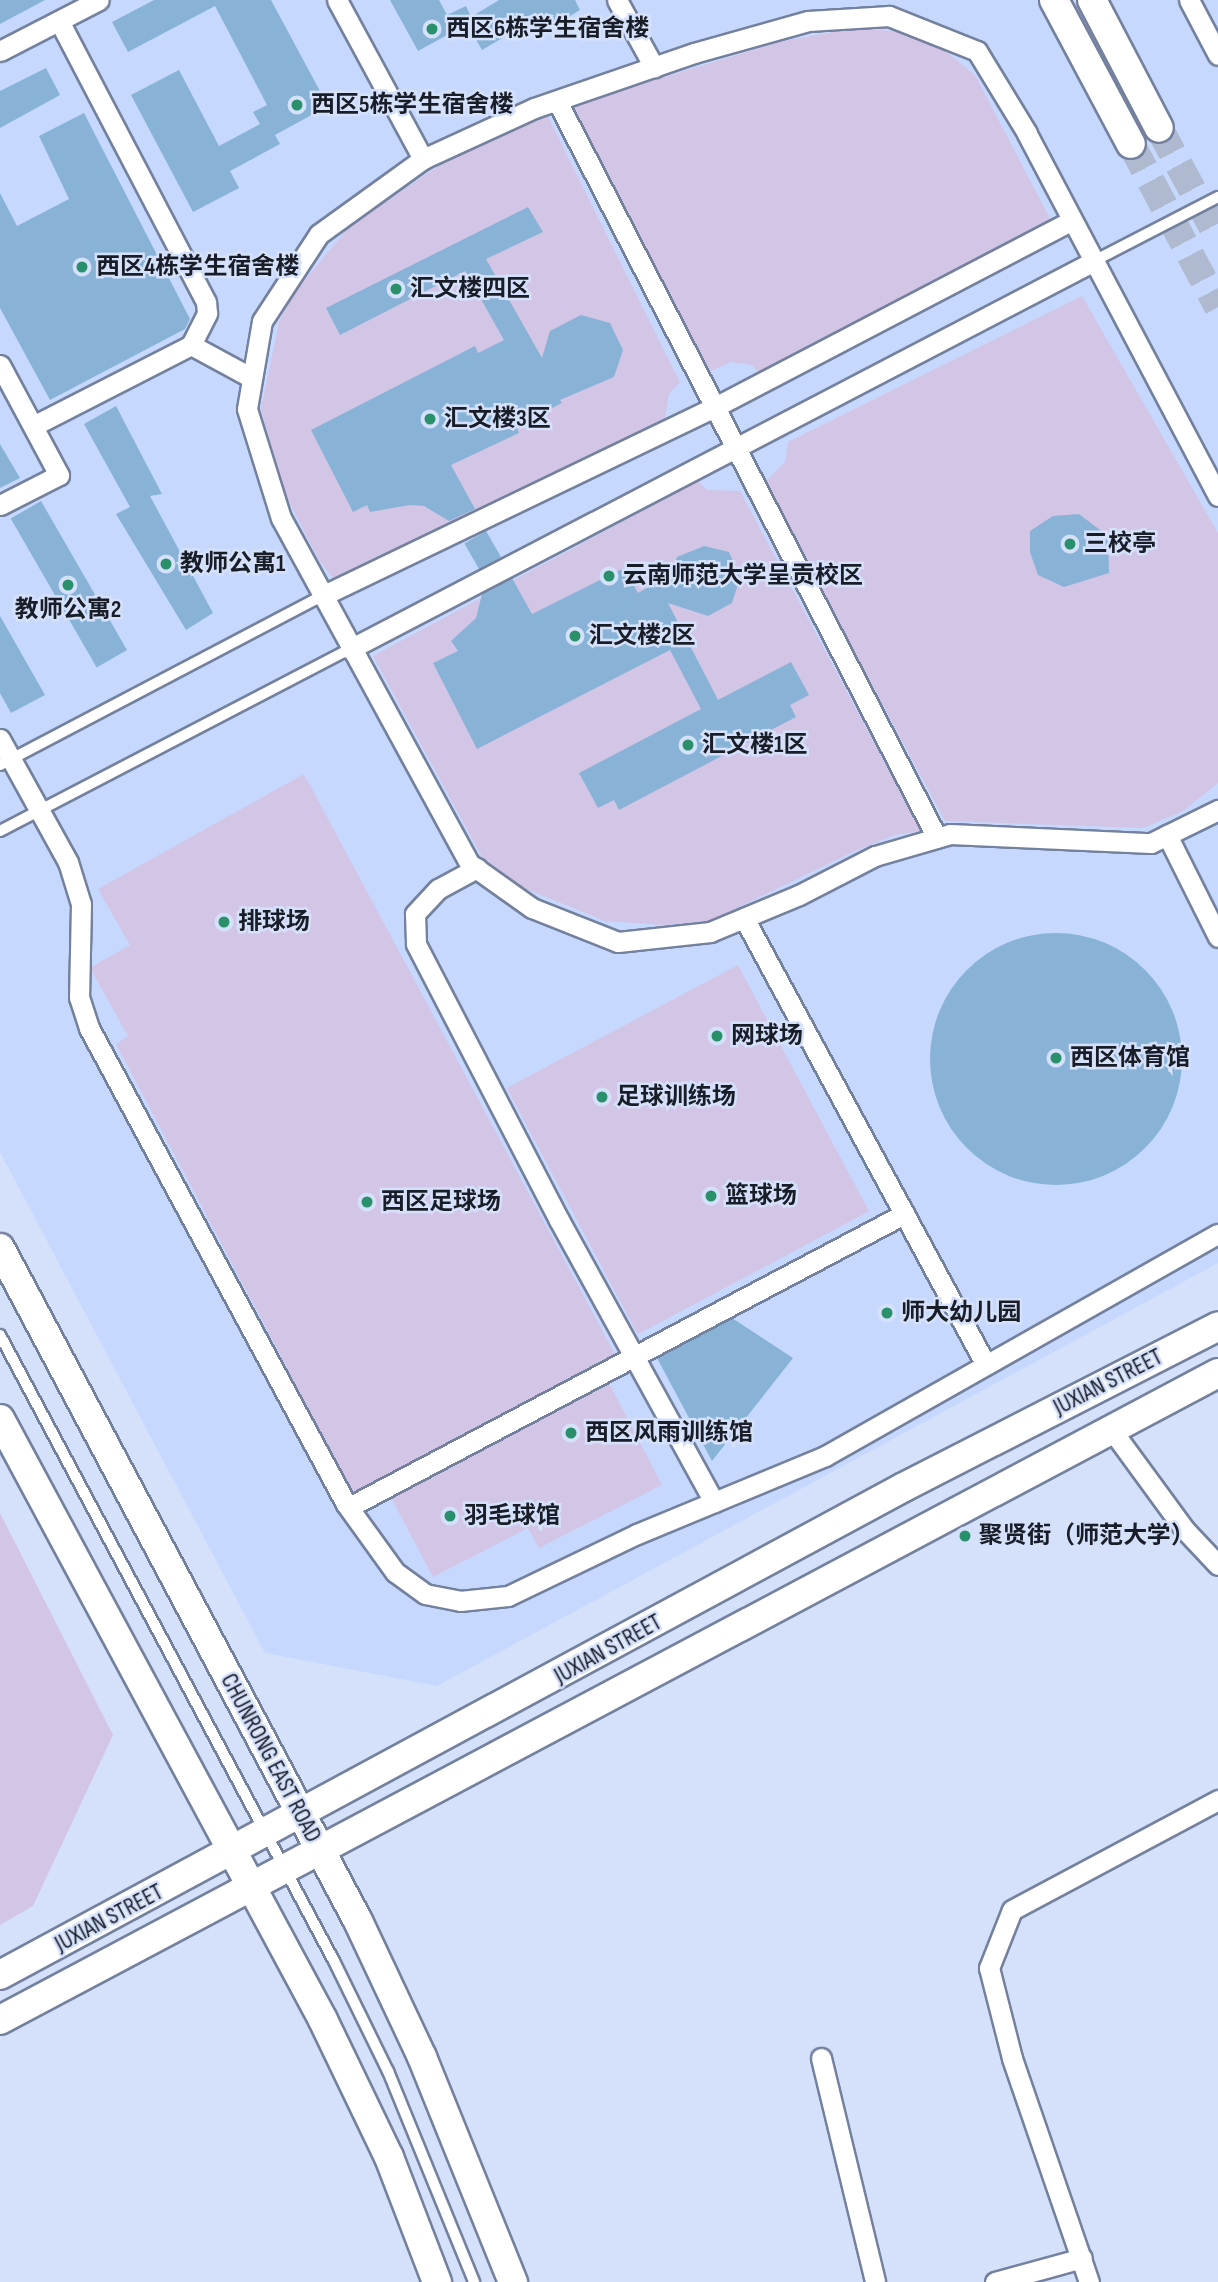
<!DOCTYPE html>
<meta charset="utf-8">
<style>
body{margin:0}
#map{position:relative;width:1218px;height:2282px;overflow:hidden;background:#d5e1fa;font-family:"Sofia Sans Condensed","Noto Sans SC",sans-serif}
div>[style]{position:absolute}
.built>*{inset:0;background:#c6d8fe}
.green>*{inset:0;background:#d3c5e5;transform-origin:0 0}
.building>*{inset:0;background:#88b3d7;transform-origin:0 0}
.round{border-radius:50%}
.secondary-tunnel>*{height:28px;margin-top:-14px;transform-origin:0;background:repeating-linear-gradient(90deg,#afbad0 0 28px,transparent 0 42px)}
.roads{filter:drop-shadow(2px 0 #74819e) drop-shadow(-2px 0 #74819e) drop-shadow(0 2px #74819e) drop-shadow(0 -2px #74819e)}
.lane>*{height:10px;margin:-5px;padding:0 5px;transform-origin:5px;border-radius:5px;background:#fff}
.street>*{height:19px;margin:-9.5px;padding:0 9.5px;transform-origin:9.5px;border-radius:9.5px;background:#fff}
.secondary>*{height:28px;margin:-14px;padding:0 14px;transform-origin:14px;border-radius:14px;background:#fff}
.dots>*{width:19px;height:19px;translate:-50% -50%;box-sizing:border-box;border:4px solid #d5e1fa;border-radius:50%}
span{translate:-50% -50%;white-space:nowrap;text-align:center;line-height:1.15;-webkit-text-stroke:5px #d5e1fa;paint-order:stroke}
.poi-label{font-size:24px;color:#181d28;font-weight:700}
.left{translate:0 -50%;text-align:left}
.street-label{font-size:24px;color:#181d28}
</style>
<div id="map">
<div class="built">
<div style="clip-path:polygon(0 0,1218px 0,1218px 1263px,437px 1686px,265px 1653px,0 1152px)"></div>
</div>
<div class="green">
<div style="clip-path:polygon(856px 28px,904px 32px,945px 51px,975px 75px,1057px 232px,760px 375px,752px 365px,732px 362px,708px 372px,569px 106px,783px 41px)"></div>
<div style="clip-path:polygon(547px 115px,680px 382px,669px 394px,664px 422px,342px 590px,319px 560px,284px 492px,261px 409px,279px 322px,293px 294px,349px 227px,440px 165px)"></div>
<div style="clip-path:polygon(1082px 296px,1218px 533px,1218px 783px,1183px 811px,1143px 828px,945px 821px,764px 483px,785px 462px,788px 442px)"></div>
<div style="clip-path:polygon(698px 481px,707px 490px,740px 491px,921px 831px,895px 835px,855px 851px,710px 921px,664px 925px,605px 921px,524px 888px,482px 857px,373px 656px)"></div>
<div style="clip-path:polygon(304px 774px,618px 1360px,355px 1496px,116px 1044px,128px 1036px,90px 968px,130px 945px,98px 889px)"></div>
<div style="left:738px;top:965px;width:279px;height:262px;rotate:62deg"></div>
<div style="clip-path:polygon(608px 1381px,662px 1485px,539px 1548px,528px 1528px,433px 1577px,389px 1494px)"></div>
<div style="clip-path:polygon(0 1513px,113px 1735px,33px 1906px,0 1925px)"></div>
</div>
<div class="building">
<div style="clip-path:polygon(0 0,45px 0,0 24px)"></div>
<div style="clip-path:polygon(154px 0,271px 0,328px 106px,275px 135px,280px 144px,230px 171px,239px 188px,193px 212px,131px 95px,179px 70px,219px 146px,260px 124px,253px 112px,267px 105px,215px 6px,128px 52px,112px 22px)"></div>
<div style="clip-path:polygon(390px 0,439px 0,447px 15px,466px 6px,471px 17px,499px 0,575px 0,580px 10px,540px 34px,533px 20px,482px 50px,467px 24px,418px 51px)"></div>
<div style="clip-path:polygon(46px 68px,60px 95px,0 128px,0 91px)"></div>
<div style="clip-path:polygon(84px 113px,190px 319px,185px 329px,50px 400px,0 308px,0 193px,17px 226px,69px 199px,39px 136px)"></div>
<div style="clip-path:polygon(528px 207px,543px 232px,486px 259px,542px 358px,550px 331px,581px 315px,610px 323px,623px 350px,614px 377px,560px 400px,562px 403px,516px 426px,519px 433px,451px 465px,475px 509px,449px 521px,424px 506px,410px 505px,370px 512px,367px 505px,353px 512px,311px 430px,475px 346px,478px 353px,504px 340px,465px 271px,340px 335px,326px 308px)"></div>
<div style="clip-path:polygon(116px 406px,162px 494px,150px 496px,213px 613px,186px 630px,116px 514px,130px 507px,84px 424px)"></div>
<div style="clip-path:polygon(0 444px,20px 478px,0 488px)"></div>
<div style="left:41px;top:501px;width:172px;height:35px;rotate:60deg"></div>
<div style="clip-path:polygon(1079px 514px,1108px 536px,1109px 573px,1064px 587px,1038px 575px,1030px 552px,1030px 531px,1053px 516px)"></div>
<div style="left:486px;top:531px;width:30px;height:25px;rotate:60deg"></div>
<div style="clip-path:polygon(704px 546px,729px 552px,740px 578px,732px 603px,708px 616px,668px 603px,718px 700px,791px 662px,809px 695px,790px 705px,796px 717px,619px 810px,614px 800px,598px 808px,579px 773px,701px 709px,670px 650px,477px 749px,433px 663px,458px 651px,451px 641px,476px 618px,482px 594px,512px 578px,532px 614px,624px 568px,638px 593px,672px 574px,677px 557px)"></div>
<div style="clip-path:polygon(0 616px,45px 695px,11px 713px,0 693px)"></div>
<div class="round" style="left:930px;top:933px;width:252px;height:252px"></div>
<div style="clip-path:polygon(732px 1318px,793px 1358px,712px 1461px,657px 1358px)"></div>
</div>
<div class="secondary-tunnel">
<div style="left:1159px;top:128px;width:124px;rotate:61.6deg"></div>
<div style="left:1131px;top:144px;width:185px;rotate:61.9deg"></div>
</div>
<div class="roads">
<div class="lane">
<div style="left:1094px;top:261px;width:140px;rotate:-27.3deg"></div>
<div style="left:0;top:765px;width:364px;rotate:-27.7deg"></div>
<div style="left:0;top:831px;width:394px;rotate:-27.5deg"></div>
<div style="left:0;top:1335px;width:710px;rotate:61.92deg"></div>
<div style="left:334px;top:1961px;width:123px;rotate:63.9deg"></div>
<div style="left:388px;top:2071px;width:228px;rotate:67.8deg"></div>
</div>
<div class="street">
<div style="left:337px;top:0;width:181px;rotate:61.6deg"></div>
<div style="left:617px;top:0;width:77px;rotate:61.1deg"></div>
<div style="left:1189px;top:0;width:62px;rotate:62.2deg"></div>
<div style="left:0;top:51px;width:111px;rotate:-27.3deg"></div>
<div style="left:557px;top:101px;width:829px;rotate:62.72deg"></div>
<div style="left:191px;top:345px;width:69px;rotate:28.4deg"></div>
<div style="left:0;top:365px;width:125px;rotate:61.8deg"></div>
<div style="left:59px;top:475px;width:66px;rotate:153deg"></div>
<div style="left:33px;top:426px;width:178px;rotate:-27.1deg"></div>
<div style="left:191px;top:345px;width:36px;rotate:-63deg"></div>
<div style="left:207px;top:313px;width:11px;rotate:-95deg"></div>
<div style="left:206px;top:302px;width:317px;rotate:-117.6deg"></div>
<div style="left:1218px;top:496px;width:410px;rotate:-117.8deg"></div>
<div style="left:1027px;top:133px;width:96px;rotate:-121.4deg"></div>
<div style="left:977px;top:51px;width:95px;rotate:-158.3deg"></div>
<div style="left:889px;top:16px;width:81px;rotate:176.5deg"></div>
<div style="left:808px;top:21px;width:118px;rotate:164.3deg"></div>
<div style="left:694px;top:53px;width:169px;rotate:161deg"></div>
<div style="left:534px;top:108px;width:122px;rotate:155.3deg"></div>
<div style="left:423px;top:159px;width:128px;rotate:144.2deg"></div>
<div style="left:319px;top:234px;width:104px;rotate:123.2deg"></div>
<div style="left:262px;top:321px;width:89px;rotate:99.7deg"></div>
<div style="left:247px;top:409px;width:114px;rotate:72.7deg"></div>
<div style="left:281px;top:518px;width:394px;rotate:61.4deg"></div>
<div style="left:470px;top:864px;width:76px;rotate:35.4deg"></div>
<div style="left:532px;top:908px;width:92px;rotate:21.6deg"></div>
<div style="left:618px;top:942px;width:93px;rotate:-6.2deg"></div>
<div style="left:710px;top:932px;width:96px;rotate:-22.6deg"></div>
<div style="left:799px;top:895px;width:85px;rotate:-27.2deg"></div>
<div style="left:875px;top:856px;width:78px;rotate:-16.3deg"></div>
<div style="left:950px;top:834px;width:201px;rotate:2.6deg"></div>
<div style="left:1151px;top:843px;width:75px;rotate:-26.2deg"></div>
<div style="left:322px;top:596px;width:434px;rotate:-25.7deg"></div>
<div style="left:713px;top:408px;width:405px;rotate:-27.6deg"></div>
<div style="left:350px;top:649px;width:839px;rotate:-27.54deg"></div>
<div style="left:0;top:739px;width:141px;rotate:61.1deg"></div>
<div style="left:68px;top:862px;width:44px;rotate:72.8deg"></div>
<div style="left:81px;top:904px;width:93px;rotate:91.2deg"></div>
<div style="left:79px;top:997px;width:33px;rotate:72deg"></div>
<div style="left:89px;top:1028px;width:541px;rotate:61.63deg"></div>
<div style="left:346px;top:1504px;width:84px;rotate:54.2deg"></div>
<div style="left:395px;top:1572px;width:37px;rotate:36deg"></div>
<div style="left:425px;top:1594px;width:36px;rotate:11deg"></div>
<div style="left:460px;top:1601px;width:48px;rotate:-5.9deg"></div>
<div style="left:508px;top:1596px;width:143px;rotate:-25.7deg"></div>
<div style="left:637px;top:1534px;width:204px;rotate:-22.5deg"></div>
<div style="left:825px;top:1456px;width:451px;rotate:-29.5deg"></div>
<div style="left:1167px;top:835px;width:114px;rotate:63.4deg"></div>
<div style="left:477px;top:868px;width:44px;rotate:151.7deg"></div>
<div style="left:438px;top:889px;width:34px;rotate:133deg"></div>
<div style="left:415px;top:914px;width:30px;rotate:88deg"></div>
<div style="left:416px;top:944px;width:311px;rotate:62.6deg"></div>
<div style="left:559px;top:1220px;width:322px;rotate:61.2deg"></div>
<div style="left:744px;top:918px;width:508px;rotate:61.57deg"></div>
<div style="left:1111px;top:1429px;width:125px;rotate:53.8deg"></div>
<div style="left:1185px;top:1530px;width:48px;rotate:46.7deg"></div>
<div style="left:349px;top:1507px;width:628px;rotate:-27.83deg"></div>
<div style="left:821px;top:2058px;width:230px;rotate:76.4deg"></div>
<div style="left:995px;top:2282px;width:90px;rotate:-15.4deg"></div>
<div style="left:1089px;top:2282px;width:237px;rotate:-109deg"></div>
<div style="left:1012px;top:2058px;width:93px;rotate:-104.3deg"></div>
<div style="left:989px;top:1968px;width:62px;rotate:-68.4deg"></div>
<div style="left:1012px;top:1910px;width:234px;rotate:-28.1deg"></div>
</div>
<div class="secondary">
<div style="left:1054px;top:0;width:163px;rotate:61.9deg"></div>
<div style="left:1092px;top:0;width:144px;rotate:62.4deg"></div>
<div style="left:0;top:1248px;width:762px;rotate:61.99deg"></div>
<div style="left:358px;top:1921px;width:150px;rotate:64.8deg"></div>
<div style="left:422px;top:2057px;width:243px;rotate:68deg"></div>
<div style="left:0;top:1419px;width:682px;rotate:61.74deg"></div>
<div style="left:323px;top:2020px;width:152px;rotate:64.3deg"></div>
<div style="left:389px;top:2157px;width:134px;rotate:69deg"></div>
<div style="left:0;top:1975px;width:1027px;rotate:-28.36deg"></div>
<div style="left:904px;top:1487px;width:353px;rotate:-27.1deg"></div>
<div style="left:0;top:2020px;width:1379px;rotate:-27.98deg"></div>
</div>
</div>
<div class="dots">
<div style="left:432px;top:29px;background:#2a906c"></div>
<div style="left:297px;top:105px;background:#2a906c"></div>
<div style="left:82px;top:267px;background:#2a906c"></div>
<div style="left:396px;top:289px;background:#2a906c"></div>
<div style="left:430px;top:419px;background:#2a906c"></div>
<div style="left:1070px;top:544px;background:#2a906c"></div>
<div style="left:166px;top:564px;background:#2a906c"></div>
<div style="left:609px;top:576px;background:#2a906c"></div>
<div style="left:68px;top:585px;background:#2a906c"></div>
<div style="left:575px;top:636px;background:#2a906c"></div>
<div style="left:688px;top:745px;background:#2a906c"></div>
<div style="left:224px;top:922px;background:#2a906c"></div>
<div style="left:717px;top:1036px;background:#2a906c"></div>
<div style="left:1056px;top:1058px;background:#2a906c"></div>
<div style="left:602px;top:1097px;background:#2a906c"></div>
<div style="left:711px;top:1196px;background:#2a906c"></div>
<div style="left:367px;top:1202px;background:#2a906c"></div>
<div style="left:887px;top:1313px;background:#2a906c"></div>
<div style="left:571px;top:1433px;background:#2a906c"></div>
<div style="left:450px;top:1516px;background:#2a906c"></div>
<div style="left:965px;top:1536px;background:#2a906c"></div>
</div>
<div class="poi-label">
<span class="left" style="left:446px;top:29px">西区6栋学生宿舍楼</span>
<span class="left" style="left:311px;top:105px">西区5栋学生宿舍楼</span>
<span class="left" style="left:96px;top:267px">西区4栋学生宿舍楼</span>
<span class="left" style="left:410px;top:289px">汇文楼四区</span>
<span class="left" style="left:444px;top:419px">汇文楼3区</span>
<span class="left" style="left:1084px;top:544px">三校亭</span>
<span class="left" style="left:180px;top:564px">教师公寓1</span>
<span class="left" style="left:623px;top:576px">云南师范大学呈贡校区</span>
<span style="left:68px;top:610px">教师公寓2</span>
<span class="left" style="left:589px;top:636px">汇文楼2区</span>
<span class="left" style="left:702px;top:745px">汇文楼1区</span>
<span class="left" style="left:238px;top:922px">排球场</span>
<span class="left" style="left:731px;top:1036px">网球场</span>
<span class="left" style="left:1070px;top:1058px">西区体育馆</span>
<span class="left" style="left:616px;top:1097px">足球训练场</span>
<span class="left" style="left:725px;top:1196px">篮球场</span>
<span class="left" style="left:381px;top:1202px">西区足球场</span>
<span class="left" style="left:901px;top:1313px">师大幼儿园</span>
<span class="left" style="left:585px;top:1433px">西区风雨训练馆</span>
<span class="left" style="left:464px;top:1516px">羽毛球馆</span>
<span class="left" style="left:979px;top:1536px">聚贤街（师范大学）</span>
</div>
<div class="street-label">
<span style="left:1108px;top:1382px;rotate:-27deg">JUXIAN STREET</span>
<span style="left:608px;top:1649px;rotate:-29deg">JUXIAN STREET</span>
<span style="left:271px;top:1758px;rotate:62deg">CHUNRONG EAST ROAD</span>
<span style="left:109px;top:1918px;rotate:-28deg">JUXIAN STREET</span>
</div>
</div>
